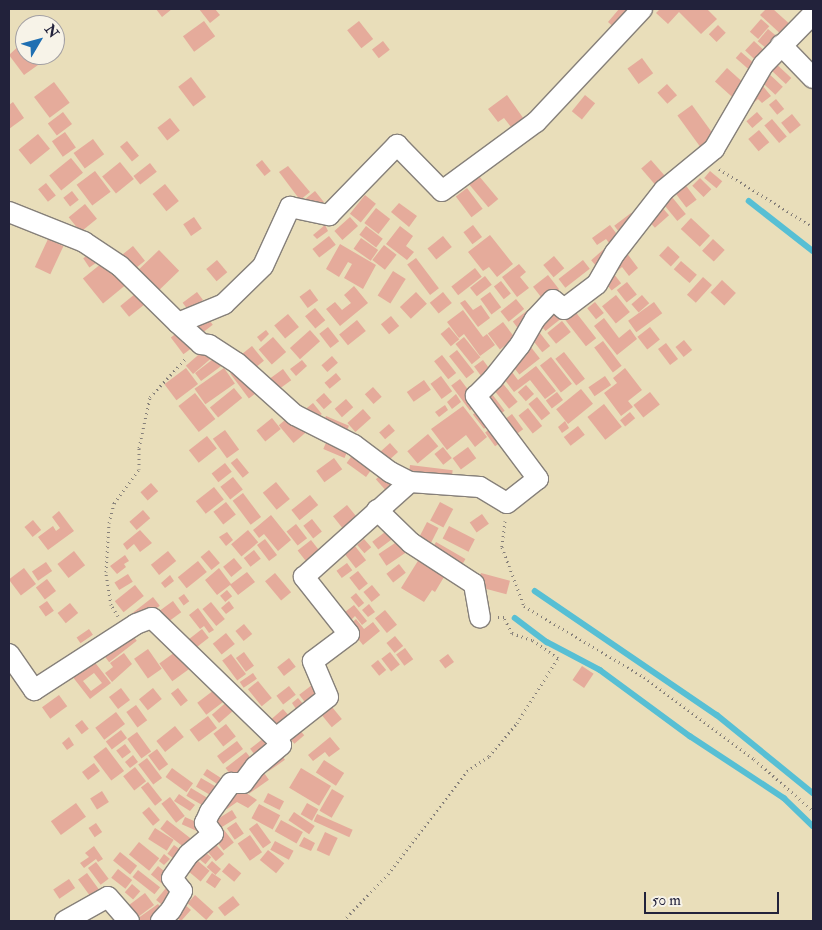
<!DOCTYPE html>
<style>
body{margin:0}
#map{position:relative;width:822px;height:930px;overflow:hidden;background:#e9deba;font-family:"IM FELL Double Pica",serif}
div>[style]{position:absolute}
.stream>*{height:5.5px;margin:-2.75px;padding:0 2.75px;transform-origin:2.75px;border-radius:2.75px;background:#57bfd4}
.building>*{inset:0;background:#e5ab9b;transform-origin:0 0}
.path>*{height:3px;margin-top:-1.5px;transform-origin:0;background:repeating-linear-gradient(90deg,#86807a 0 1px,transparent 0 5px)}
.roads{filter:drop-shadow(1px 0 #86807a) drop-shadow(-1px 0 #86807a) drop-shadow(0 1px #86807a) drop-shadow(0 -1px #86807a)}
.minor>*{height:20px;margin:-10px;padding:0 10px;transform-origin:10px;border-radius:10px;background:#fff}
span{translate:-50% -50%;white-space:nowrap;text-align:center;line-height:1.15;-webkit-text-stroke:5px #f7f3e8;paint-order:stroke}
.frame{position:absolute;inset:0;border:10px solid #22223b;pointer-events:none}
.north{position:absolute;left:15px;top:15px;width:50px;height:50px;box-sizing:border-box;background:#f7f3e8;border:1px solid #a29fa3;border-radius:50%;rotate:53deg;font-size:14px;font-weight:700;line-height:20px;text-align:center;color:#22223b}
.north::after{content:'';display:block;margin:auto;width:18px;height:22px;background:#1f6fb2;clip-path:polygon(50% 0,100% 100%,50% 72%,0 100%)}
.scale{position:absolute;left:644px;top:892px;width:135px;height:22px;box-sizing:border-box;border:2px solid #22223b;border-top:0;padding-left:6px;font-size:15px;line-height:18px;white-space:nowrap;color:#22223b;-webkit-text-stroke:4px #f7f3e8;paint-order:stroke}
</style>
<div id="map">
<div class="stream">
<div style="left:749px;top:201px;width:81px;rotate:38deg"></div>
<div style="left:535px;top:591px;width:220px;rotate:34.3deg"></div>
<div style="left:717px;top:715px;width:124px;rotate:39.1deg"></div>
<div style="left:515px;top:618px;width:40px;rotate:37deg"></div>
<div style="left:547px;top:642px;width:60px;rotate:27.8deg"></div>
<div style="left:600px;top:670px;width:112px;rotate:36.3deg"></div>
<div style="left:690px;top:736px;width:113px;rotate:33.4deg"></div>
<div style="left:784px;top:798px;width:40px;rotate:44deg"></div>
</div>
<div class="building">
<div style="clip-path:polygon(156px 9px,172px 9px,162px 17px)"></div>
<div style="clip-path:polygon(199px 9px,215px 9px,220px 15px,210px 23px)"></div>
<div style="clip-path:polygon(619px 9px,626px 9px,632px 14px,617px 30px,608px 22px)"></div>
<div style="clip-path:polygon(660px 9px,707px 9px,717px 19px,701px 34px,679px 12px,668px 24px,656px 13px)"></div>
<div style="clip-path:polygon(766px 9px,773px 9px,793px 27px,784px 37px,760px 15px)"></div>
<div style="left:761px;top:19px;width:11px;height:17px;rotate:41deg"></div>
<div style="left:204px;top:21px;width:19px;height:26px;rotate:54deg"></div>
<div style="left:359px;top:21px;width:23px;height:15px;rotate:52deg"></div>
<div style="left:718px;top:25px;width:11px;height:13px;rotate:45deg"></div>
<div style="left:768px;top:29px;width:16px;height:16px;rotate:40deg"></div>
<div style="left:383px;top:41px;width:11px;height:14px;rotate:52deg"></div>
<div style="left:754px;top:41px;width:16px;height:13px;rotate:43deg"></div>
<div style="clip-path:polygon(22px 43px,25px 47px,25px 55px,31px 55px,38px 65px,24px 75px,9px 55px)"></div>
<div style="left:741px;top:52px;width:20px;height:8px;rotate:41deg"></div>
<div style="left:642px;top:58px;width:19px;height:18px;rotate:54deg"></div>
<div style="left:773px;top:61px;width:25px;height:8px;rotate:43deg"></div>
<div style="left:727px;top:68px;width:30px;height:18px;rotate:42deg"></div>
<div style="left:766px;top:71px;width:23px;height:11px;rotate:43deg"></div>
<div style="left:191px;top:77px;width:25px;height:16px;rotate:53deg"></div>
<div style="left:54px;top:82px;width:26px;height:25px;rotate:53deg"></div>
<div style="left:667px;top:84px;width:15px;height:13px;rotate:48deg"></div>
<div style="clip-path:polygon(762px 85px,771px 96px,762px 103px,758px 99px,750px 106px)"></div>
<div style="clip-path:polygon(507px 95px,526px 122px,514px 131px,504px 118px,498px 122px,488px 109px)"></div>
<div style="left:585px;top:95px;width:13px;height:21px;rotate:39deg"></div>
<div style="left:776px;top:99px;width:13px;height:9px;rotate:51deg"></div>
<div style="clip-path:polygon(13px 102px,24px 118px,9px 129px,9px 105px)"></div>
<div style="left:692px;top:105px;width:43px;height:18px;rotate:54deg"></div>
<div style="left:63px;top:112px;width:15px;height:19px;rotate:53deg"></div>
<div style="left:757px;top:112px;width:9px;height:14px;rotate:49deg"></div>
<div style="left:792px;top:114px;width:14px;height:14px;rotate:51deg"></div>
<div style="left:170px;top:118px;width:16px;height:16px;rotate:52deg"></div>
<div style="left:772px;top:119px;width:23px;height:10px;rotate:50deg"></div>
<div style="left:759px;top:130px;width:16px;height:14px;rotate:50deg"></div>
<div style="left:65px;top:132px;width:19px;height:16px;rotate:55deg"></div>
<div style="left:38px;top:134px;width:19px;height:25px;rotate:51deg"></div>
<div style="left:93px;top:139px;width:19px;height:24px;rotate:54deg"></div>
<div style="left:127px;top:141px;width:19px;height:9px;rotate:51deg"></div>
<div style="left:71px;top:158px;width:19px;height:28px;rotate:51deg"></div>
<div style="left:262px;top:160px;width:14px;height:8px;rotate:51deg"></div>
<div style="left:651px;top:160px;width:21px;height:13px;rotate:49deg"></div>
<div style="left:120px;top:162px;width:22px;height:23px;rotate:51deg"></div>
<div style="left:150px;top:163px;width:11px;height:21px;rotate:52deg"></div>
<div style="clip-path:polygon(288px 166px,310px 192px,300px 200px,279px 172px)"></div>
<div style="left:95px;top:171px;width:26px;height:23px;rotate:53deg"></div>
<div style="left:710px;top:171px;width:16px;height:9px;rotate:40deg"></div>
<div style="left:479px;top:176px;width:30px;height:13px;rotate:50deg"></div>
<div style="left:700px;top:178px;width:16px;height:11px;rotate:45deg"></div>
<div style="left:46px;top:183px;width:16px;height:10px;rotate:52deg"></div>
<div style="left:684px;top:183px;width:21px;height:13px;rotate:53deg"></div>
<div style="left:165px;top:184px;width:22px;height:16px;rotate:51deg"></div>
<div style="left:467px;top:188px;width:26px;height:14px;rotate:53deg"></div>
<div style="left:72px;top:191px;width:11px;height:11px;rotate:52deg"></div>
<div style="left:315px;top:191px;width:14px;height:13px;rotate:51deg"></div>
<div style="left:365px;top:195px;width:14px;height:24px;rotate:39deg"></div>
<div style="left:672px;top:197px;width:22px;height:11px;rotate:51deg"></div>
<div style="clip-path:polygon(399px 203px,417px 216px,409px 227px,391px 212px)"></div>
<div style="left:85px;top:204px;width:19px;height:21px;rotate:51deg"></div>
<div style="left:659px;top:204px;width:15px;height:19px;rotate:48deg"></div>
<div style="left:376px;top:208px;width:18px;height:19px;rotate:38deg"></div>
<div style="left:631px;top:213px;width:10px;height:21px;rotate:53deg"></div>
<div style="left:194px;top:217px;width:14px;height:13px;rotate:56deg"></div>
<div style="left:350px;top:217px;width:12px;height:21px;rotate:48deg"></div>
<div style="left:691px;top:218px;width:26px;height:15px;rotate:43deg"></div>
<div style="clip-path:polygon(325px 225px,328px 231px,317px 239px,313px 235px)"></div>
<div style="left:473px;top:225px;width:15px;height:12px;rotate:53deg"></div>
<div style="clip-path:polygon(610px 225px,622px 241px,613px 248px,606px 239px,597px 245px,592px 238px)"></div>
<div style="left:366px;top:226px;width:21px;height:11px;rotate:37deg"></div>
<div style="clip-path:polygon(400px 226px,413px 236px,406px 246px,414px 252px,407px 260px,386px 244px)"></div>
<div style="clip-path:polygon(490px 235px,513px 264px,497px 277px,489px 267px,483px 271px,468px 252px)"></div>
<div style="left:329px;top:236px;width:11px;height:21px;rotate:52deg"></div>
<div style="left:443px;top:236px;width:14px;height:20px;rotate:51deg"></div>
<div style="left:361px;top:238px;width:21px;height:13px;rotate:35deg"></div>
<div style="left:48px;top:239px;width:17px;height:31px;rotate:25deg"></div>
<div style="left:713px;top:239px;width:16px;height:16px;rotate:43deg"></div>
<div style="clip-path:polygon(340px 244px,376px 265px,363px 289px,344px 278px,352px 264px,348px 262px,339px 277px,326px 269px)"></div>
<div style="left:384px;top:245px;width:16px;height:19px;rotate:38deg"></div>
<div style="left:133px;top:246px;width:19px;height:16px;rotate:51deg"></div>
<div style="left:668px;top:246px;width:16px;height:13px;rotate:43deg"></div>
<div style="left:604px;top:249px;width:11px;height:17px;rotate:49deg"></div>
<div style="left:159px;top:250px;width:29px;height:36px;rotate:46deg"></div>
<div style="left:94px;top:251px;width:11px;height:13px;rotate:56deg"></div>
<div style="clip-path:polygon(626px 252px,638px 268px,629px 276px,622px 267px,615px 273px,609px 265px)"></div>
<div style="left:554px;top:256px;width:16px;height:14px;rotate:50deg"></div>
<div style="left:416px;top:258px;width:38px;height:11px;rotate:53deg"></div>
<div style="left:107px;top:259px;width:32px;height:31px;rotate:51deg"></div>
<div style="left:217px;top:260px;width:16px;height:14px;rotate:50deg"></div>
<div style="left:583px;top:260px;width:11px;height:31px;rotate:52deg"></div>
<div style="left:681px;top:261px;width:21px;height:11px;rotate:41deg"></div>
<div style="clip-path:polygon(519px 264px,526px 272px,520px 277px,529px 288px,517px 297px,502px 277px)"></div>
<div style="left:475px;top:268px;width:11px;height:30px;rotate:52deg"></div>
<div style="left:610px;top:269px;width:18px;height:12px;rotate:52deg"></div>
<div style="left:393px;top:271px;width:15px;height:29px;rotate:32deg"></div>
<div style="left:548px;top:275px;width:18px;height:19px;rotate:52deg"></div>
<div style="left:485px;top:276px;width:11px;height:19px;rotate:52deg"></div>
<div style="left:703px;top:277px;width:12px;height:24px;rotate:42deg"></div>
<div style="left:722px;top:280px;width:19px;height:17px;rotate:43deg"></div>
<div style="left:501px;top:281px;width:16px;height:9px;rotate:52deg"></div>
<div style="left:627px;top:282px;width:16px;height:13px;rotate:52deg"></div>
<div style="clip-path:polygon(354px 286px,368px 303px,340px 326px,326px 309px,335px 302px,342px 310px,351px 303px,344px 295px)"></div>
<div style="left:310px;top:289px;width:14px;height:13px;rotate:54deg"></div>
<div style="left:197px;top:292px;width:10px;height:18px;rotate:53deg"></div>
<div style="left:416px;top:292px;width:16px;height:22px;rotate:47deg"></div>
<div style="left:443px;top:292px;width:14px;height:17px;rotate:51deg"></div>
<div style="left:490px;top:292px;width:19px;height:12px;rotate:54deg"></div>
<div style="left:135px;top:294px;width:14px;height:19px;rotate:51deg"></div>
<div style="left:616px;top:295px;width:22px;height:18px;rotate:51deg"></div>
<div style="left:642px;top:295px;width:11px;height:14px;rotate:49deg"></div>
<div style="left:516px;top:299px;width:13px;height:20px;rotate:51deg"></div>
<div style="clip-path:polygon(465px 300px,473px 310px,481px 305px,490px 318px,478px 327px,460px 303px)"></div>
<div style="left:595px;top:302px;width:14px;height:10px;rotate:51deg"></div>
<div style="left:654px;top:302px;width:14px;height:32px;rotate:54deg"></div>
<div style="left:553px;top:307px;width:14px;height:21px;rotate:51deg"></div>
<div style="left:315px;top:308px;width:16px;height:13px;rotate:50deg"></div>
<div style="clip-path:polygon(463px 310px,483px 337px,487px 334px,495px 345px,480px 356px,464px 334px,459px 338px,447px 322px)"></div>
<div style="left:528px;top:310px;width:10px;height:19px;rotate:53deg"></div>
<div style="left:574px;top:310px;width:36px;height:13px;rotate:52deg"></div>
<div style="left:288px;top:314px;width:17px;height:18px;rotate:50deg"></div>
<div style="left:206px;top:316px;width:11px;height:14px;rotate:52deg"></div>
<div style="left:391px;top:316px;width:13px;height:13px;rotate:51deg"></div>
<div style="clip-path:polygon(604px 318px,619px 338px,630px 329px,637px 339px,617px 355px,594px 326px)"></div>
<div style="left:357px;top:320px;width:14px;height:23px;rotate:51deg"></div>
<div style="left:562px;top:321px;width:14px;height:19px;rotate:51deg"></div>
<div style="left:503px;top:322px;width:20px;height:19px;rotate:53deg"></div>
<div style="left:328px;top:327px;width:18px;height:11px;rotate:52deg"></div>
<div style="left:449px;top:327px;width:16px;height:11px;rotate:50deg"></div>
<div style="left:650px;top:327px;width:16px;height:16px;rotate:52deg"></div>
<div style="left:536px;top:328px;width:23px;height:10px;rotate:52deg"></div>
<div style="left:182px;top:329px;width:21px;height:14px;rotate:53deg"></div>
<div style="clip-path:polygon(266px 330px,269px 334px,261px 342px,257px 337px)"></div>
<div style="left:310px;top:330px;width:15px;height:27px;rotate:48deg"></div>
<div style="left:273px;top:337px;width:20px;height:19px;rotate:49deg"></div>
<div style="left:464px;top:337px;width:26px;height:11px;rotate:51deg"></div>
<div style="left:684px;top:340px;width:13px;height:11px;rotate:51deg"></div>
<div style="left:603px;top:341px;width:31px;height:11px;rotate:53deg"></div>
<div style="left:666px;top:343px;width:20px;height:10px;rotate:53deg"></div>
<div style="left:252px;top:346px;width:19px;height:16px;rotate:51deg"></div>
<div style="left:530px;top:346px;width:16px;height:26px;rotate:52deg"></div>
<div style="left:204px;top:350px;width:11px;height:24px;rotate:49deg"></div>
<div style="left:457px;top:350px;width:28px;height:10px;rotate:52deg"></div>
<div style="left:564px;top:352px;width:34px;height:11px;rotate:52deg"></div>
<div style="left:442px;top:355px;width:23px;height:10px;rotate:52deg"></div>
<div style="left:332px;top:356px;width:9px;height:14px;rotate:49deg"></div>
<div style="left:551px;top:357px;width:34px;height:14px;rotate:52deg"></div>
<div style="clip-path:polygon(213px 359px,224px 364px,201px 381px,195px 373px)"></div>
<div style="clip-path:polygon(302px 360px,307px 366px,296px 376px,290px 369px)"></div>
<div style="left:483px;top:360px;width:19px;height:11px;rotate:54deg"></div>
<div style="clip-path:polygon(536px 366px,556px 391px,545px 399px,530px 380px,514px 392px,501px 375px,509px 368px,518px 380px)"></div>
<div style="left:239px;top:367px;width:31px;height:11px;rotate:53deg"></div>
<div style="left:186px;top:368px;width:20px;height:27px;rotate:53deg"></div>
<div style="left:224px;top:368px;width:19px;height:36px;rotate:55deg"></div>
<div style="clip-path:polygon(625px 368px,642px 390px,628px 401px,633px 407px,621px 416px,604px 393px,617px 383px,613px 378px)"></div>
<div style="left:283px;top:369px;width:14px;height:20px;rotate:54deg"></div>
<div style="left:336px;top:373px;width:8px;height:15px;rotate:50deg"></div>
<div style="left:441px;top:376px;width:19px;height:13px;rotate:54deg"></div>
<div style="left:605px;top:376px;width:11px;height:20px;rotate:56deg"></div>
<div style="left:460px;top:379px;width:31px;height:11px;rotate:53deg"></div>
<div style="left:424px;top:380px;width:12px;height:21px;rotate:55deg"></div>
<div style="left:500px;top:380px;width:28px;height:11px;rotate:51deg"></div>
<div style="left:526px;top:385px;width:12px;height:11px;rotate:48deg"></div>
<div style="left:373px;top:387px;width:13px;height:11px;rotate:48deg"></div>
<div style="left:234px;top:388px;width:13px;height:31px;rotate:51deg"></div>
<div style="left:581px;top:389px;width:19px;height:32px;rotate:51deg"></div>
<div style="left:489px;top:390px;width:26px;height:12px;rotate:53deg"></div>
<div style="left:557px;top:392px;width:10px;height:14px;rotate:53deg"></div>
<div style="left:650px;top:392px;width:16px;height:21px;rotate:52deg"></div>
<div style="left:195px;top:393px;width:33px;height:21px;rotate:52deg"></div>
<div style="left:324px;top:393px;width:12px;height:11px;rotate:48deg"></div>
<div style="clip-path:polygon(456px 394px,461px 402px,452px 409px,447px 402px)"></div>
<div style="left:537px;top:397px;width:21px;height:11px;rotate:51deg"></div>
<div style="left:346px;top:399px;width:11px;height:15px;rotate:49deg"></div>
<div style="left:313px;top:403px;width:14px;height:13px;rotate:51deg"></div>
<div style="left:604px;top:404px;width:29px;height:21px;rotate:52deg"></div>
<div style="clip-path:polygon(445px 405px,448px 410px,439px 417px,435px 412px)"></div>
<div style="clip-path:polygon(463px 406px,487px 437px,475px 447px,466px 435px,447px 450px,431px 429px)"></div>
<div style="left:528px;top:408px;width:23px;height:12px;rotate:52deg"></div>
<div style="left:363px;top:409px;width:12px;height:21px;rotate:48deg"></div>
<div style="left:480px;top:409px;width:18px;height:9px;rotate:52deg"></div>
<div style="left:630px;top:412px;width:8px;height:13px;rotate:50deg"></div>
<div style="left:512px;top:414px;width:19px;height:11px;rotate:54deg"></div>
<div style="left:291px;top:415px;width:23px;height:16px;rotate:50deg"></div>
<div style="left:326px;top:416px;width:25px;height:13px;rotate:23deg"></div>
<div style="left:272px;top:418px;width:14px;height:20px;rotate:51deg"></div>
<div style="clip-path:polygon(565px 421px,569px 428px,562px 433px,558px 427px)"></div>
<div style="left:389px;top:424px;width:9px;height:13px;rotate:49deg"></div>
<div style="left:494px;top:426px;width:17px;height:11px;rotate:54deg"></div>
<div style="left:578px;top:426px;width:11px;height:18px;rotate:52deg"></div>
<div style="left:225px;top:430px;width:24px;height:15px;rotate:54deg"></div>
<div style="left:428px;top:434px;width:16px;height:27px;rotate:50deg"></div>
<div style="left:207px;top:436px;width:16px;height:23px;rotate:52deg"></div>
<div style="left:328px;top:438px;width:23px;height:12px;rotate:23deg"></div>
<div style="left:390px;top:443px;width:12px;height:19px;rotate:48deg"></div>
<div style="left:443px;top:447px;width:14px;height:11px;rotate:51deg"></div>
<div style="left:468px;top:447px;width:14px;height:19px;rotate:54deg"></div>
<div style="left:356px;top:450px;width:24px;height:16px;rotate:36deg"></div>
<div style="left:237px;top:458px;width:19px;height:8px;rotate:51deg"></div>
<div style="left:334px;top:458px;width:14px;height:22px;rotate:54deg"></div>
<div style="left:225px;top:463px;width:11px;height:17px;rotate:52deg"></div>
<div style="left:410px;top:465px;width:43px;height:14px;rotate:7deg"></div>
<div style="left:384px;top:472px;width:15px;height:11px;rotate:48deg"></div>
<div style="left:233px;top:477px;width:16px;height:16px;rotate:52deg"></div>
<div style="left:276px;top:482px;width:22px;height:17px;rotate:51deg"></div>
<div style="left:151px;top:483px;width:11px;height:14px;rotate:49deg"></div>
<div style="left:214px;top:487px;width:16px;height:23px;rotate:52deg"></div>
<div style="left:243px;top:493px;width:30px;height:13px;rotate:53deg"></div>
<div style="left:310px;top:495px;width:13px;height:24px;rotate:51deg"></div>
<div style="left:226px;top:502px;width:16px;height:16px;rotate:52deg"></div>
<div style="left:440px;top:502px;width:15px;height:21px;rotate:28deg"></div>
<div style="left:347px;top:505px;width:21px;height:18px;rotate:51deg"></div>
<div style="left:143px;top:510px;width:11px;height:18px;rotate:49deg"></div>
<div style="clip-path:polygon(59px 511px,74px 531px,48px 550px,38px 537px,53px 526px,56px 531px,60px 528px,52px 517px)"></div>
<div style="left:482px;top:514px;width:12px;height:15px;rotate:55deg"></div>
<div style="clip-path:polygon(271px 515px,291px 540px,278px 551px,264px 534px,259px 538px,253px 530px)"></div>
<div style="left:312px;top:519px;width:16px;height:11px;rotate:52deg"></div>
<div style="left:33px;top:520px;width:13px;height:11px;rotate:51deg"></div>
<div style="left:427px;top:522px;width:13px;height:23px;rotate:27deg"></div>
<div style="left:296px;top:524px;width:18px;height:12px;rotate:52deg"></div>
<div style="left:449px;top:526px;width:29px;height:14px;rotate:27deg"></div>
<div style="left:389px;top:529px;width:10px;height:21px;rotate:53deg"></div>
<div style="clip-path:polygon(140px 530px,152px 543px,140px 552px,134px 544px,127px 550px,123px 544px)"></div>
<div style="left:248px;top:530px;width:16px;height:22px;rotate:50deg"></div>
<div style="clip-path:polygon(227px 532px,233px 540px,226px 546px,219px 537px)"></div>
<div style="left:265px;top:539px;width:20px;height:10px;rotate:53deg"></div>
<div style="left:364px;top:539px;width:11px;height:9px;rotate:49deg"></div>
<div style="left:401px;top:539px;width:14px;height:27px;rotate:56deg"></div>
<div style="left:311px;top:540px;width:16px;height:17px;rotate:52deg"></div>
<div style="left:436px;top:542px;width:34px;height:13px;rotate:30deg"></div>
<div style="left:355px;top:546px;width:18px;height:13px;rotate:52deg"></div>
<div style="left:209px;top:550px;width:17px;height:11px;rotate:50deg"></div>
<div style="left:254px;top:550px;width:11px;height:13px;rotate:52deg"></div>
<div style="left:74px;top:551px;width:18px;height:21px;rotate:52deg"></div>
<div style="left:168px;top:551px;width:13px;height:22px;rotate:51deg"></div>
<div style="clip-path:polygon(125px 555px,129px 561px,124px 564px,126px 567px,117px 574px,110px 566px)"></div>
<div style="clip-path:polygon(421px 556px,447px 572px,435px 592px,432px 590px,424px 602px,401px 588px)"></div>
<div style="left:234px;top:558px;width:13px;height:14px;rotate:51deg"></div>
<div style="left:198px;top:561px;width:14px;height:26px;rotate:51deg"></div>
<div style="left:46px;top:562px;width:11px;height:17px;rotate:56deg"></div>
<div style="left:347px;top:563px;width:9px;height:13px;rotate:54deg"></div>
<div style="left:399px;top:564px;width:11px;height:16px;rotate:52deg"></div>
<div style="left:24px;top:568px;width:20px;height:19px;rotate:53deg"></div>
<div style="clip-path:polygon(219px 568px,231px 584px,247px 572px,255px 582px,238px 595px,230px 585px,217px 595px,205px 580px)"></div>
<div style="left:358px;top:571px;width:16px;height:11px;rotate:52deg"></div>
<div style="left:275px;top:573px;width:25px;height:13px;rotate:50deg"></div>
<div style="left:481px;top:573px;width:30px;height:14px;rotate:15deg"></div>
<div style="left:128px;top:574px;width:9px;height:16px;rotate:58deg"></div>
<div style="clip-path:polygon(170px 575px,174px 581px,165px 588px,161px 583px)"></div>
<div style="left:47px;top:579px;width:15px;height:14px;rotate:53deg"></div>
<div style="left:135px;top:585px;width:14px;height:26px;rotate:51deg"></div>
<div style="left:372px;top:585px;width:13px;height:11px;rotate:51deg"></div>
<div style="left:227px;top:590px;width:8px;height:9px;rotate:50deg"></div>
<div style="left:356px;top:593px;width:13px;height:7px;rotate:51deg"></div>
<div style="left:184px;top:594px;width:9px;height:7px;rotate:54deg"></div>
<div style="left:153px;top:597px;width:11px;height:28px;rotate:52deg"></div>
<div style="left:47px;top:601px;width:12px;height:10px;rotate:55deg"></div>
<div style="left:173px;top:601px;width:14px;height:22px;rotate:54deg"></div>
<div style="clip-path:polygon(229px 601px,234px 608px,226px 614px,221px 608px)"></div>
<div style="left:211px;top:602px;width:22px;height:11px;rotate:51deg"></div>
<div style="left:70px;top:603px;width:13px;height:16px;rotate:51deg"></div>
<div style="clip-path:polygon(369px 604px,375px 612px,368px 617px,362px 610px)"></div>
<div style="clip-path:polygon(354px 605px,367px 621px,362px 625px,355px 616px,351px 620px,345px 612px)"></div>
<div style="clip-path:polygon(198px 608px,214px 630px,209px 633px,204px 626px,200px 629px,189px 615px)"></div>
<div style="left:385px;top:610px;width:19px;height:13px;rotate:51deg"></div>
<div style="clip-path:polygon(356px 619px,364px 629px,373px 622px,380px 631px,363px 645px,348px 626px)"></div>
<div style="left:244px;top:624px;width:13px;height:11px;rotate:51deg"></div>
<div style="left:89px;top:629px;width:7px;height:15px;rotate:56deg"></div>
<div style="left:202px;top:629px;width:11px;height:22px;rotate:52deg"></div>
<div style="left:130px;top:632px;width:11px;height:35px;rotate:52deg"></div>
<div style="left:226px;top:633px;width:14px;height:17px;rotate:51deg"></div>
<div style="left:395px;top:636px;width:13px;height:11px;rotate:51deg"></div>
<div style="left:182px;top:647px;width:22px;height:28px;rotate:54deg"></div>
<div style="left:405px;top:648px;width:14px;height:11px;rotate:54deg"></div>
<div style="left:148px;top:649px;width:24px;height:17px;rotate:55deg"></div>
<div style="left:244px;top:652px;width:17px;height:10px;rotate:54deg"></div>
<div style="left:390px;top:652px;width:16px;height:11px;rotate:52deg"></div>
<div style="clip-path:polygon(124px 653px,132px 664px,112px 682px,105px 673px,113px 667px,110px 663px)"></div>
<div style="left:231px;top:654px;width:25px;height:11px;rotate:53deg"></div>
<div style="left:448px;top:654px;width:10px;height:11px;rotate:53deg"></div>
<div style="left:289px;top:658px;width:11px;height:15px;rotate:52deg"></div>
<div style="clip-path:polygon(evenodd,93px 660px,111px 683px,90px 699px,72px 676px,93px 660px,94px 673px,102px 683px,91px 691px,83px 681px,94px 673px)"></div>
<div style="left:378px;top:660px;width:13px;height:9px;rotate:51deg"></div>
<div style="left:582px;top:666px;width:14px;height:17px;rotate:34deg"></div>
<div style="left:253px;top:673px;width:7px;height:16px;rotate:56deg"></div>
<div style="left:258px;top:681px;width:22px;height:13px;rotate:51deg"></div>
<div style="left:312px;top:685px;width:15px;height:16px;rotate:53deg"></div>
<div style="left:289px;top:686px;width:11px;height:16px;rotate:52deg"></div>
<div style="left:218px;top:687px;width:15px;height:26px;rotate:53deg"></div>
<div style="left:121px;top:688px;width:15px;height:15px;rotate:53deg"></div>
<div style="left:153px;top:688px;width:14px;height:18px;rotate:51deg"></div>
<div style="left:178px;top:688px;width:16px;height:9px;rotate:52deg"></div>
<div style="left:59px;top:695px;width:14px;height:21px;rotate:54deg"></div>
<div style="clip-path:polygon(298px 698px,305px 706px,298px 712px,292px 703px)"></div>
<div style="left:230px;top:699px;width:11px;height:24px;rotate:49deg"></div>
<div style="left:328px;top:702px;width:22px;height:13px;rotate:51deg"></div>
<div style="left:136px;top:705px;width:19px;height:12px;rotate:54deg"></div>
<div style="left:283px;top:709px;width:11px;height:17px;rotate:49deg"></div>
<div style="left:116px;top:712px;width:15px;height:26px;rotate:53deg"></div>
<div style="left:208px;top:716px;width:15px;height:23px;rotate:53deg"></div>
<div style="left:82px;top:720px;width:11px;height:9px;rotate:52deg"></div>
<div style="left:226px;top:724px;width:16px;height:16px;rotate:52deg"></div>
<div style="left:175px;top:726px;width:14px;height:24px;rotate:51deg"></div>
<div style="left:297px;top:727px;width:11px;height:13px;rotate:49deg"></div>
<div style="left:121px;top:730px;width:10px;height:19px;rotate:53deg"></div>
<div style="left:137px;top:732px;width:24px;height:12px;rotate:54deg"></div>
<div style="left:269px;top:734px;width:11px;height:24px;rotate:52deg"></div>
<div style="clip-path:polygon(69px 737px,74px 745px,67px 750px,62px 743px)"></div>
<div style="clip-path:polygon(330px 737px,340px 749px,329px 757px,325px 752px,313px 761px,308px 755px)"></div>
<div style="left:237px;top:741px;width:10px;height:25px;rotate:53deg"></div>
<div style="left:125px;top:744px;width:10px;height:11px;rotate:53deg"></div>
<div style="left:106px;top:747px;width:30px;height:16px;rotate:53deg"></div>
<div style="left:157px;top:749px;width:19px;height:11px;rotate:54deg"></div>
<div style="left:278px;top:750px;width:12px;height:20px;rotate:55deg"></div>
<div style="left:246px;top:752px;width:16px;height:26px;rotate:52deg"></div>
<div style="clip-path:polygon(133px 755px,138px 762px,130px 768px,125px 762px)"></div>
<div style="left:147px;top:758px;width:25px;height:11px;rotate:53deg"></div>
<div style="left:324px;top:760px;width:24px;height:15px;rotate:33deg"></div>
<div style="left:94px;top:763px;width:10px;height:15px;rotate:53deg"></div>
<div style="left:135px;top:767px;width:18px;height:15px;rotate:52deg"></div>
<div style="left:172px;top:768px;width:26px;height:11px;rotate:36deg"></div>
<div style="left:301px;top:768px;width:35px;height:23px;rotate:31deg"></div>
<div style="left:207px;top:769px;width:24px;height:7px;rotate:33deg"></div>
<div style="left:262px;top:770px;width:12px;height:24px;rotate:55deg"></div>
<div style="left:201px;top:778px;width:24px;height:10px;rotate:30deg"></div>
<div style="left:148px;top:782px;width:23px;height:9px;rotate:52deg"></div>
<div style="clip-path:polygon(237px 787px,257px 800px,248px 808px,237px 802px,227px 809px,220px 800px)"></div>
<div style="left:191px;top:788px;width:27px;height:9px;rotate:31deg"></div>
<div style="left:332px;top:789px;width:14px;height:25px;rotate:30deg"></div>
<div style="left:102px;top:791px;width:13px;height:14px;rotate:58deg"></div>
<div style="left:268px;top:793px;width:18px;height:10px;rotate:27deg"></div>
<div style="clip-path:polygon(179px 794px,195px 805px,190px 811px,174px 801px)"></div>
<div style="left:170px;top:797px;width:24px;height:11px;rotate:52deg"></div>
<div style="left:76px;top:803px;width:17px;height:31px;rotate:54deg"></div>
<div style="left:307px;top:803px;width:13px;height:13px;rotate:29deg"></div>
<div style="left:259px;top:804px;width:24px;height:16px;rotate:28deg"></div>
<div style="left:149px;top:807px;width:17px;height:9px;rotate:50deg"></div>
<div style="left:232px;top:810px;width:9px;height:26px;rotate:58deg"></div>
<div style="left:294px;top:812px;width:25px;height:10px;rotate:34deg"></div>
<div style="left:317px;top:814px;width:39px;height:8px;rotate:24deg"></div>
<div style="left:185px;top:817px;width:24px;height:8px;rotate:24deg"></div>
<div style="left:167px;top:820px;width:37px;height:11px;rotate:38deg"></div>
<div style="left:281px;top:820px;width:25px;height:13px;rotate:29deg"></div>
<div style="left:236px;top:822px;width:14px;height:11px;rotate:56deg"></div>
<div style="left:96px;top:823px;width:11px;height:9px;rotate:56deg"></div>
<div style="left:257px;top:823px;width:24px;height:10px;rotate:54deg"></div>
<div style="left:155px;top:828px;width:22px;height:13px;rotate:32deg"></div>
<div style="left:224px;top:830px;width:16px;height:13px;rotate:52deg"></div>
<div style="left:325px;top:832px;width:14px;height:20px;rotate:25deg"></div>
<div style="left:250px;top:835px;width:21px;height:15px;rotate:55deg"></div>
<div style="clip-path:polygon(304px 837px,315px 843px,311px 851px,299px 846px)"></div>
<div style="left:211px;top:839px;width:20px;height:11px;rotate:49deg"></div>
<div style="left:275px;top:841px;width:21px;height:10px;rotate:28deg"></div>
<div style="left:139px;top:842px;width:26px;height:16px;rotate:39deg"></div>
<div style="left:174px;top:845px;width:15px;height:11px;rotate:37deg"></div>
<div style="clip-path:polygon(94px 846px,103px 859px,98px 862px,96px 859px,84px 868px,80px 863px,89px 857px,85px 853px)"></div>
<div style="left:199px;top:847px;width:16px;height:9px;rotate:40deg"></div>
<div style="left:268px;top:850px;width:21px;height:13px;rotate:39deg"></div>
<div style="left:120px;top:852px;width:22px;height:11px;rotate:39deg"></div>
<div style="clip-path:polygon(164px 854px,170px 859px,164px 865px,159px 861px)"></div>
<div style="left:192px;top:856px;width:23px;height:14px;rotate:40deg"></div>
<div style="left:212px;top:861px;width:12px;height:8px;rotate:42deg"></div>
<div style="left:96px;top:862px;width:21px;height:10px;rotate:53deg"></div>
<div style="left:229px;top:863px;width:16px;height:11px;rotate:40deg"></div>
<div style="left:158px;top:866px;width:17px;height:11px;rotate:40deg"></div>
<div style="left:118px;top:869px;width:18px;height:11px;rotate:38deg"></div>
<div style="left:138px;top:870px;width:28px;height:9px;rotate:38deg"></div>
<div style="left:87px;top:873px;width:29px;height:11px;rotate:54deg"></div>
<div style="left:212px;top:873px;width:11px;height:11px;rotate:34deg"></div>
<div style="left:69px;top:879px;width:11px;height:19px;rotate:56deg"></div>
<div style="left:170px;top:883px;width:14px;height:22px;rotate:39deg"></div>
<div style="left:132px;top:884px;width:11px;height:11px;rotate:41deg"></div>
<div style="left:145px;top:893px;width:15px;height:27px;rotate:53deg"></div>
<div style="left:195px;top:895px;width:25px;height:11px;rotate:42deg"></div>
<div style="left:233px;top:896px;width:11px;height:19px;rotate:52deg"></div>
<div style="left:182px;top:902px;width:12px;height:15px;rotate:42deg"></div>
<div style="clip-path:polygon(158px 904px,165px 914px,154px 921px,134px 921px)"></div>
</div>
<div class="path">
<div style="left:719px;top:169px;width:110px;rotate:31.7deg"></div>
<div style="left:505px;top:521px;width:26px;rotate:97deg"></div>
<div style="left:502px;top:547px;width:63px;rotate:69.6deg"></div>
<div style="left:524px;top:606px;width:139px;rotate:30.6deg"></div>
<div style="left:644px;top:677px;width:137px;rotate:36.7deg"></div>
<div style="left:754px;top:759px;width:79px;rotate:41.4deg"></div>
<div style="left:118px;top:616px;width:13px;rotate:-122deg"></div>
<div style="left:111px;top:605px;width:33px;rotate:-99deg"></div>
<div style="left:106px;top:572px;width:49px;rotate:-86.5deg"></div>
<div style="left:109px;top:523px;width:21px;rotate:-76deg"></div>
<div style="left:114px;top:503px;width:42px;rotate:-53.7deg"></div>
<div style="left:139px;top:469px;width:21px;rotate:-90deg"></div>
<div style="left:139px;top:448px;width:52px;rotate:-77.8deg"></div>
<div style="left:150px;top:397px;width:54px;rotate:-47.2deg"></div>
<div style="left:343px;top:921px;width:65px;rotate:-46.2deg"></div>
<div style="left:388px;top:874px;width:130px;rotate:-52.5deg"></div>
<div style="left:467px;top:771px;width:27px;rotate:-34deg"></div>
<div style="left:489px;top:756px;width:43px;rotate:-49.7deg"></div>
<div style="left:517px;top:723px;width:77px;rotate:-57.8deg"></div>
<div style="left:558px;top:658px;width:32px;rotate:-145deg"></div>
<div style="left:532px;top:640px;width:21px;rotate:-161deg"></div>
<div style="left:512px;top:633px;width:18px;rotate:-117deg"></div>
<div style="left:504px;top:617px;width:8px;rotate:180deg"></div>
</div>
<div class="roads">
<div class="minor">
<div style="left:781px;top:45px;width:46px;rotate:45.9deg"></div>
<div style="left:9px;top:212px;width:81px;rotate:21.8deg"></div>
<div style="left:84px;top:242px;width:43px;rotate:33.7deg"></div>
<div style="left:120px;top:266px;width:81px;rotate:44.5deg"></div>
<div style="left:178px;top:323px;width:50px;rotate:-22.4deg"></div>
<div style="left:224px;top:304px;width:54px;rotate:-44.3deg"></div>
<div style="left:263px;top:266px;width:65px;rotate:-65.4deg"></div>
<div style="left:290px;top:207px;width:40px;rotate:12deg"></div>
<div style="left:329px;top:215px;width:98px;rotate:-45.8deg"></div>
<div style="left:397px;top:145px;width:64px;rotate:45.6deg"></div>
<div style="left:442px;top:191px;width:117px;rotate:-36.3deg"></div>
<div style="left:536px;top:122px;width:155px;rotate:-46.8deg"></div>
<div style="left:178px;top:323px;width:31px;rotate:42deg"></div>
<div style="left:201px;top:344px;width:8px;rotate:7deg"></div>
<div style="left:209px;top:345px;width:33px;rotate:33deg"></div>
<div style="left:237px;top:363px;width:78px;rotate:41.9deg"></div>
<div style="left:295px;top:415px;width:66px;rotate:27deg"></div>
<div style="left:354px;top:445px;width:45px;rotate:36.9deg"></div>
<div style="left:390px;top:472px;width:22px;rotate:27deg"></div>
<div style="left:410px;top:482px;width:70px;rotate:4.1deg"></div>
<div style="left:480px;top:487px;width:31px;rotate:31deg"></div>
<div style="left:507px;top:503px;width:39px;rotate:-38deg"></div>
<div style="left:538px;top:479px;width:104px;rotate:-126.8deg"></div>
<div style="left:476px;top:396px;width:24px;rotate:-45deg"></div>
<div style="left:493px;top:379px;width:43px;rotate:-51.5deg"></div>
<div style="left:520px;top:345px;width:30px;rotate:-60deg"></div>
<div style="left:535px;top:319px;width:26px;rotate:-47deg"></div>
<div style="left:553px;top:300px;width:14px;rotate:39deg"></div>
<div style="left:564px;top:309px;width:41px;rotate:-37.1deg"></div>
<div style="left:597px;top:284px;width:36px;rotate:-60deg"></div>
<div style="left:615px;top:253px;width:80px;rotate:-52.1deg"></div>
<div style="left:664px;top:190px;width:65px;rotate:-39.4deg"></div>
<div style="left:714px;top:149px;width:97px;rotate:-59.7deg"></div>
<div style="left:763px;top:65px;width:71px;rotate:-45.6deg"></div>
<div style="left:377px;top:510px;width:47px;rotate:44.1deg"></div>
<div style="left:411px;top:543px;width:75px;rotate:33.1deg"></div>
<div style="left:474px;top:584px;width:34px;rotate:80deg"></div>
<div style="left:9px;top:654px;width:44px;rotate:55.2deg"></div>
<div style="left:34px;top:690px;width:121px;rotate:-32.9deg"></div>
<div style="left:136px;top:624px;width:17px;rotate:-21deg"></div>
<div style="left:152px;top:618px;width:173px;rotate:44.1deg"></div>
<div style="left:276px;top:738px;width:66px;rotate:-38.3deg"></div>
<div style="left:328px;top:697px;width:39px;rotate:-113deg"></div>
<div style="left:313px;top:661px;width:45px;rotate:-36.9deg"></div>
<div style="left:349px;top:634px;width:73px;rotate:-128.3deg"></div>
<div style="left:304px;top:577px;width:142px;rotate:-41.9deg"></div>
<div style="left:65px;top:921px;width:49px;rotate:-29.2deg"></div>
<div style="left:108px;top:897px;width:32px;rotate:49deg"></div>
<div style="left:161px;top:921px;width:15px;rotate:-48deg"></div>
<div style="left:171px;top:910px;width:22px;rotate:-60deg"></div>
<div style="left:182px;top:891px;width:16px;rotate:-128deg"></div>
<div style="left:172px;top:878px;width:29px;rotate:-55deg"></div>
<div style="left:189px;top:854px;width:31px;rotate:-40deg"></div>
<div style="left:213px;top:834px;width:14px;rotate:-126deg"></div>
<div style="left:205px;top:823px;width:12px;rotate:-66deg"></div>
<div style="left:210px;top:812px;width:36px;rotate:-54deg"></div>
<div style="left:231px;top:783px;width:12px"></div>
<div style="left:243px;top:783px;width:20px;rotate:-53deg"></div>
<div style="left:255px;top:767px;width:34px;rotate:-40deg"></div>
<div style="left:281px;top:745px;width:9px;rotate:-126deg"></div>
</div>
</div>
<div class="frame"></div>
<div class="north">N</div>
<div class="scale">50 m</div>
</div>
